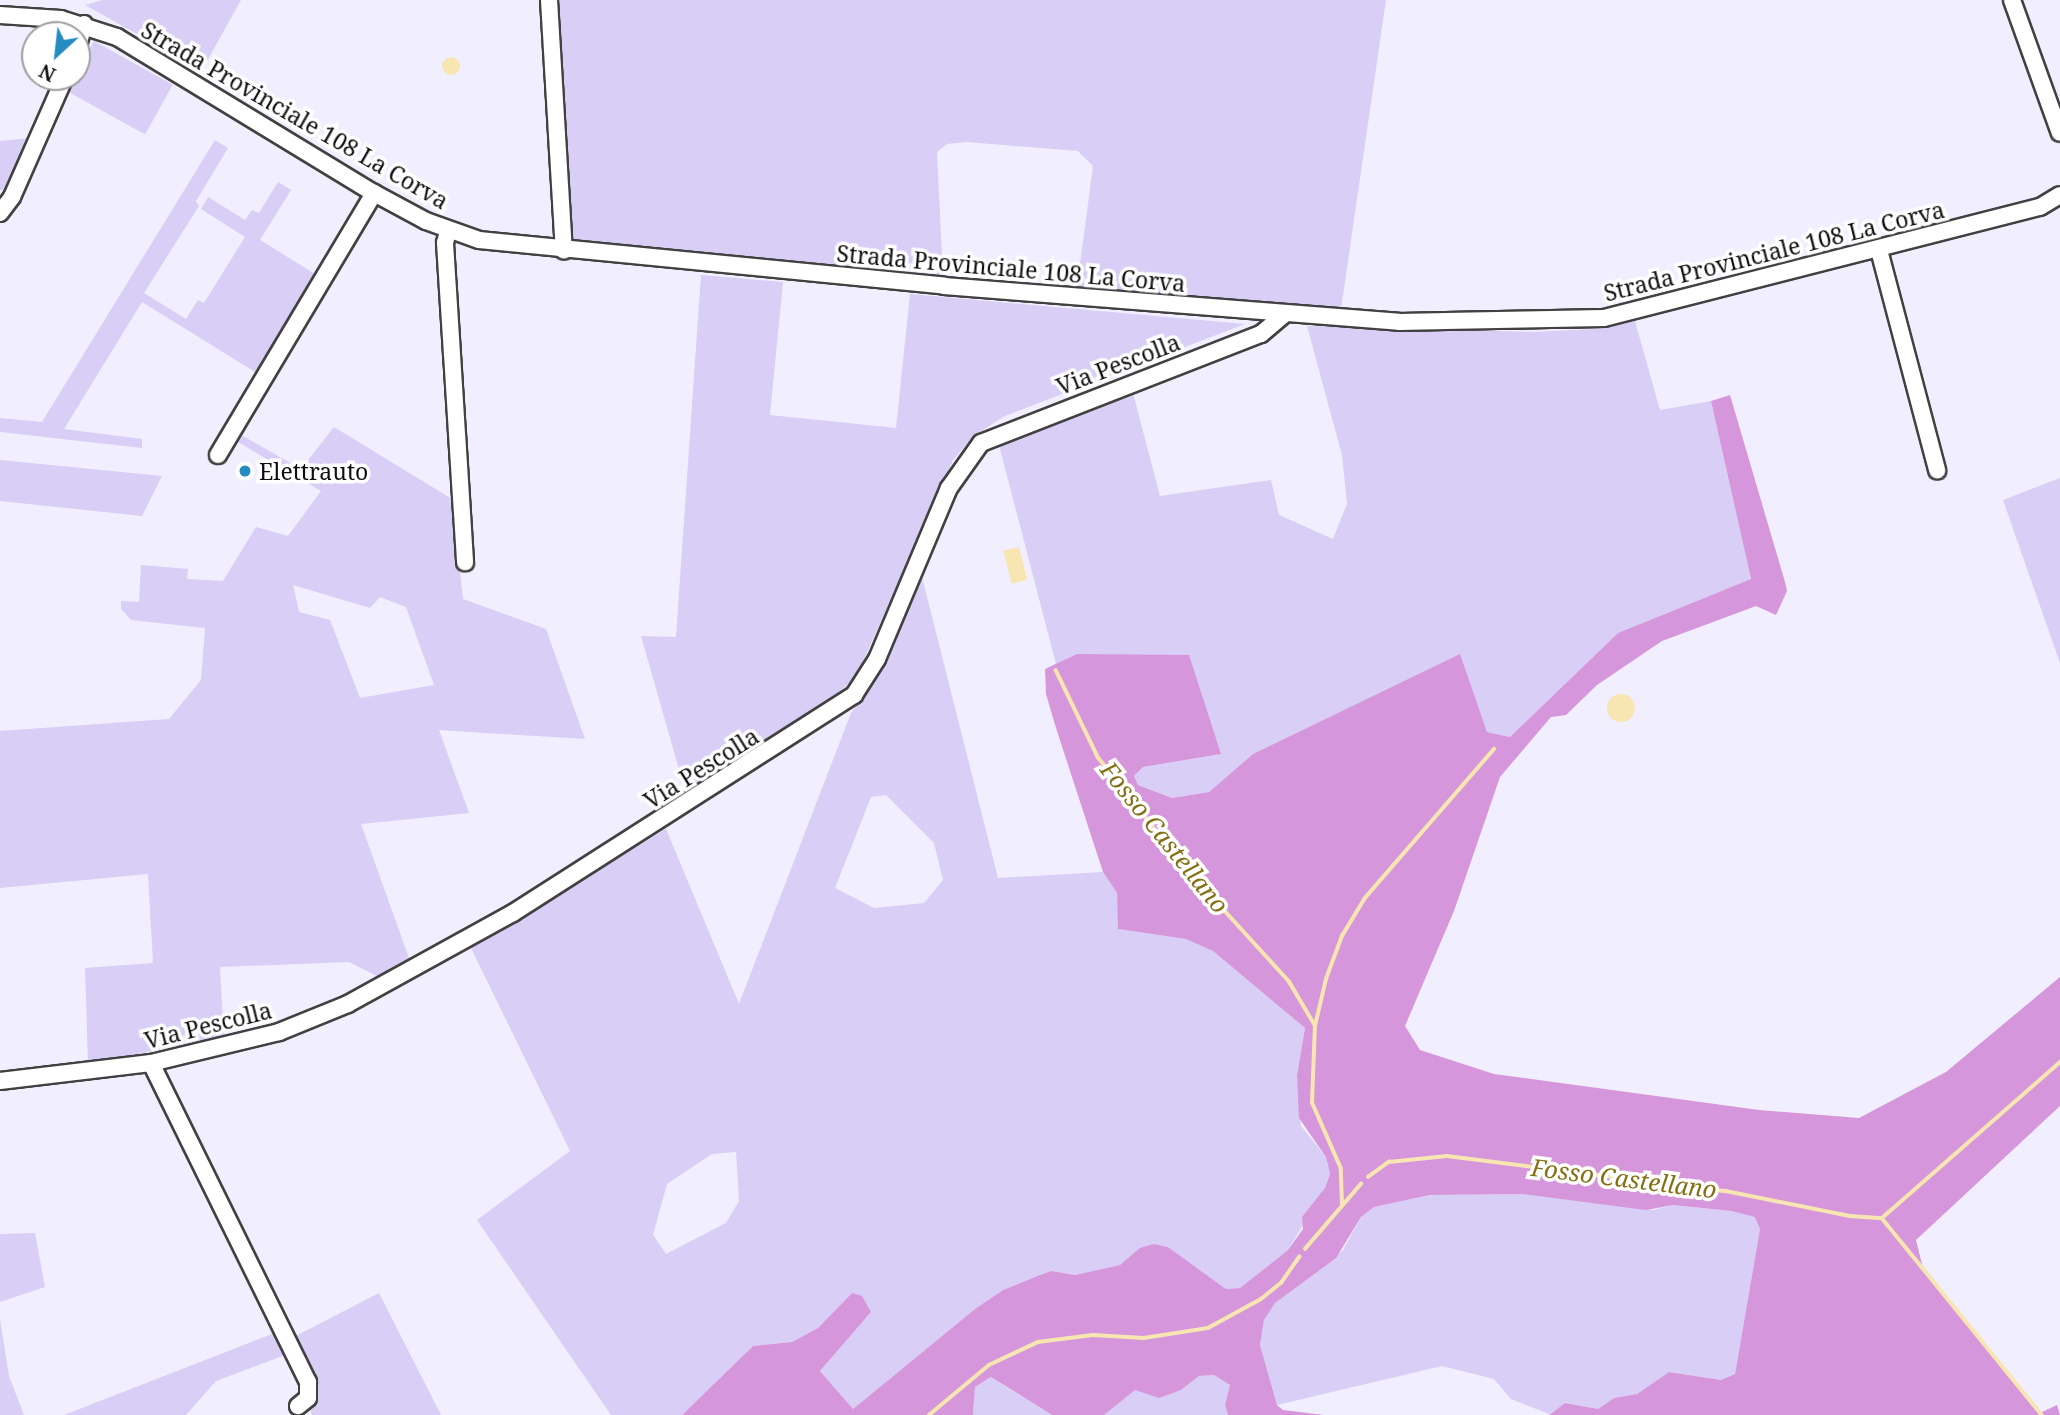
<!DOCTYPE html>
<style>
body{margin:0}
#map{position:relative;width:2060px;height:1415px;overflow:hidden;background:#f1eeff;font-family:"Noto Serif",serif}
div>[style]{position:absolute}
.farmland>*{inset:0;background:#d9cef5;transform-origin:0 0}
.forest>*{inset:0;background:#d696db}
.water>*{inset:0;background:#f7e6b2;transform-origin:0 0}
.round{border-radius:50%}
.stream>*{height:3.5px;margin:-1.75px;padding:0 1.75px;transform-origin:1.75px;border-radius:1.75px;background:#f7e6b2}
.roads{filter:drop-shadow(2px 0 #414141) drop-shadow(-2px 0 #414141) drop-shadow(0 2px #414141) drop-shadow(0 -2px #414141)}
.minor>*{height:16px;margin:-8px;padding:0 8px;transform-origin:8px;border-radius:8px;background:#fff}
.dots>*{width:19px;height:19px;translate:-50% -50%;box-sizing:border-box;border:4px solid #fff;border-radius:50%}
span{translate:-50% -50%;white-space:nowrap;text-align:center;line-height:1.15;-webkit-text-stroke:7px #fff;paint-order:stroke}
.street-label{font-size:23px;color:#0e0e0e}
.poi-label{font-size:23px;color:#0e0e0e}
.left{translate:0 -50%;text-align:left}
.water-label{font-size:24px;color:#847014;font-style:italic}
.north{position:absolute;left:21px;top:21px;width:70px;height:70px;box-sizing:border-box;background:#fff;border:2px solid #9f9f9f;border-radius:50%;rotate:207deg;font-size:19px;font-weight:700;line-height:28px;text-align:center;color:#0e0e0e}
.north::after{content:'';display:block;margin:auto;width:24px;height:32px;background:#238cc0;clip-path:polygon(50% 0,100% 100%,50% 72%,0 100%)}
</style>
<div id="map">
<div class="farmland">
<div style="clip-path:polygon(103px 0,241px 0,202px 70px,85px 5px)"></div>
<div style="clip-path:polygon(554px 0,1386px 0,1341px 309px,1077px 287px,1093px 166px,1078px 151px,967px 142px,947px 144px,937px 152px,943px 277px,568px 243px)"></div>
<div style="left:94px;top:41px;width:90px;height:57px;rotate:29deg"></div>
<div style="clip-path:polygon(30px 138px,10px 189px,0 190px,0 141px)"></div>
<div style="clip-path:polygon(215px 140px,228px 148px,196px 201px,199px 206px,144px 293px,186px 319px,198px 300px,204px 303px,245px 237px,201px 209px,208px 197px,245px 220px,252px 210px,259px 213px,278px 182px,291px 190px,260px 240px,320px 277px,260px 375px,142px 302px,64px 429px,142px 439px,142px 448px,0 432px,0 418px,42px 422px)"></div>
<div style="clip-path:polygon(701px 275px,783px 282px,770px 415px,896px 428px,910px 294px,1245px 324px,1005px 416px,973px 436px,953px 460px,856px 677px,820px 709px,686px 794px,641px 636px,676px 637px)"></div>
<div style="clip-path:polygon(1635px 321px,1660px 410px,1711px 401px,1751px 579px,1618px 633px,1510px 737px,1487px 732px,1459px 655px,1253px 754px,1209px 792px,1172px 798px,1138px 785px,1134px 776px,1143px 767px,1221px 754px,1077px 654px,1056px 664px,999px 445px,1133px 393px,1160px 496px,1271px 480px,1279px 515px,1333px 539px,1347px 504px,1342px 455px,1307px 326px,1532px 332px,1594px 329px)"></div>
<div style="clip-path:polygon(evenodd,334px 427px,452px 499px,463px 599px,546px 629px,585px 739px,439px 730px,469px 813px,361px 824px,410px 961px,381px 978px,349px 962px,220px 967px,224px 1038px,88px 1063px,85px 968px,153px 963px,148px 874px,0 888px,0 731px,169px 719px,201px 680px,205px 628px,131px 620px,121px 609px,121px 601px,139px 602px,141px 565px,188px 569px,187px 579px,223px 581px,256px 527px,288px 536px,321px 491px,238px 442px,243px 436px,301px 469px,334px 427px,293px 585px,370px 608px,380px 597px,406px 607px,434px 685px,360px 698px,330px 620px,299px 612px,293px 585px)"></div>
<div style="clip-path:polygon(0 460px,162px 476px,142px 516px,0 501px)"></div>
<div style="clip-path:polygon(2060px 478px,2060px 663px,2003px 500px)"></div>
<div style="clip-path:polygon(evenodd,922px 577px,998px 878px,1103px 872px,1117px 893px,1119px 929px,1186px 939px,1213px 951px,1305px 1028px,1297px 1075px,1301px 1126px,1326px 1157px,1330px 1174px,1325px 1188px,1288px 1250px,1240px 1288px,1226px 1289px,1168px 1247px,1154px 1244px,1120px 1265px,1075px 1275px,1050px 1271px,1003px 1290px,975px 1309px,853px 1409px,820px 1371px,871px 1312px,852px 1293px,818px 1328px,792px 1342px,753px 1346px,682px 1415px,611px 1415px,477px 1220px,570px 1151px,471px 948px,666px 829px,739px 1004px,851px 713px,873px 683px,922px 577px,886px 795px,934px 843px,943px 880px,924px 903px,874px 908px,835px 888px,871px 797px,886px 795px,922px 577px,736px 1152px,739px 1201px,726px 1223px,666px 1254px,653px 1235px,667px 1184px,712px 1154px,736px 1152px)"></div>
<div style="clip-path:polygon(1522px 1194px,1653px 1210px,1673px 1205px,1731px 1211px,1756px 1217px,1760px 1229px,1735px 1374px,1721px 1380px,1669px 1372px,1637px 1394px,1614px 1398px,1598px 1409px,1566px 1403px,1549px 1414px,1511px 1399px,1494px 1379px,1442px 1366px,1277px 1405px,1260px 1345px,1264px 1320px,1275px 1303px,1343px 1250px,1361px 1217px,1374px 1207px,1430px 1195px)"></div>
<div style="clip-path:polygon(35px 1233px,45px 1287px,0 1302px,0 1234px)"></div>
<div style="clip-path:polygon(379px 1293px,441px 1415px,312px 1415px,293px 1352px,216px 1381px,186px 1415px,64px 1415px,282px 1330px,288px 1340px)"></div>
<div style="clip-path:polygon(0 1319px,9px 1376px,24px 1415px,0 1415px)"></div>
<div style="clip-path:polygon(1214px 1375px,1230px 1385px,1225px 1405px,1228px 1415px,1104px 1415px,1135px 1389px,1181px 1390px,1199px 1376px)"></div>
<div style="clip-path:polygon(991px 1377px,1008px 1388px,1052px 1415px,973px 1415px,975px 1387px)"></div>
</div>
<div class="forest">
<div style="clip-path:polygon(1730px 395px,1785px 582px,1787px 591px,1776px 615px,1756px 606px,1662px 641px,1597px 685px,1566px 715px,1551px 717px,1500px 777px,1454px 911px,1405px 1026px,1420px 1050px,1494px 1074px,1759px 1110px,1859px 1118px,1946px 1072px,2060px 977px,2060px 1106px,1916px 1240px,1923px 1268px,2040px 1413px,2057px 1405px,2060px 1415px,1549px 1415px,1565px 1403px,1598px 1409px,1614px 1398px,1637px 1394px,1669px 1372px,1721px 1380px,1735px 1374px,1760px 1229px,1755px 1217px,1731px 1211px,1673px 1205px,1646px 1210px,1522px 1194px,1430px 1195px,1374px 1207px,1361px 1217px,1336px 1258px,1275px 1303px,1264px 1320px,1260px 1345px,1277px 1405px,1283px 1410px,1324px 1415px,1228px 1415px,1225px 1405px,1230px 1385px,1214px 1375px,1199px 1376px,1181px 1390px,1159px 1398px,1135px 1390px,1104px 1415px,1052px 1415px,991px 1377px,975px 1387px,973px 1415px,682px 1415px,753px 1346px,792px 1342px,818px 1328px,852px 1293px,862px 1296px,871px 1312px,820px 1371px,853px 1409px,975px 1309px,1003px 1290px,1040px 1275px,1051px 1271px,1075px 1275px,1120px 1265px,1140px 1248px,1154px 1244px,1168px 1247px,1226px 1289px,1240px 1288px,1288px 1250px,1303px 1229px,1302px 1217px,1325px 1188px,1330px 1174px,1326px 1157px,1299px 1118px,1297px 1075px,1305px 1028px,1213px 951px,1186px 939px,1118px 929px,1117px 893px,1103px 872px,1056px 728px,1046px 694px,1045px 669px,1077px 654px,1189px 655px,1221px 754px,1143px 767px,1134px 776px,1138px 785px,1172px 798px,1209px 792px,1253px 754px,1460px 654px,1487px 732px,1510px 737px,1618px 633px,1751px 579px,1711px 401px)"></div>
</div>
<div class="water">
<div class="round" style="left:442px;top:57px;width:18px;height:18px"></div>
<div style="left:1019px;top:547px;width:34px;height:16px;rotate:76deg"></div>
<div class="round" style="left:1607px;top:694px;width:28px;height:28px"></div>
</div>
<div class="stream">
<div style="left:1056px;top:670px;width:97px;rotate:64.2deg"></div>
<div style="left:1098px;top:757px;width:137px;rotate:51.8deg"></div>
<div style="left:1183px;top:865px;width:157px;rotate:47.6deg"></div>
<div style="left:1289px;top:981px;width:51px;rotate:59.4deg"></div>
<div style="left:1368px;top:1177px;width:26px;rotate:-36deg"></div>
<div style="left:1389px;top:1162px;width:58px;rotate:-5.9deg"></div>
<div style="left:1447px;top:1156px;width:281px;rotate:7.2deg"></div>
<div style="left:1726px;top:1191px;width:126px;rotate:11.4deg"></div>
<div style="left:1850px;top:1216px;width:32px;rotate:4deg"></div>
<div style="left:1882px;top:1218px;width:237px;rotate:-41.2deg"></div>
<div style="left:1342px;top:1205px;width:36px;rotate:-92deg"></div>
<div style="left:1341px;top:1169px;width:72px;rotate:-113.7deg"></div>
<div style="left:1312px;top:1103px;width:77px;rotate:-87.8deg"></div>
<div style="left:1315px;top:1026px;width:48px;rotate:-76.8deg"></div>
<div style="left:1326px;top:979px;width:46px;rotate:-69.6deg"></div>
<div style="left:1342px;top:936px;width:44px;rotate:-58.8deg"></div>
<div style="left:1365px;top:898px;width:197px;rotate:-49.1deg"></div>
<div style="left:1882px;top:1218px;width:254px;rotate:50.9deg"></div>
<div style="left:1305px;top:1249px;width:86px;rotate:-49.3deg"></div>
<div style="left:929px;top:1415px;width:78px;rotate:-39.8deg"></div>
<div style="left:989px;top:1365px;width:54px;rotate:-25.1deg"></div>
<div style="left:1038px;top:1342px;width:55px;rotate:-7.3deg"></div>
<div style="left:1093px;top:1335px;width:51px;rotate:3.4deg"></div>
<div style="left:1144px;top:1338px;width:65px;rotate:-8.9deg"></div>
<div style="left:1208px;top:1328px;width:60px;rotate:-28.7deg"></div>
<div style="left:1261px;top:1299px;width:26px;rotate:-39deg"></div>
<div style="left:1281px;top:1283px;width:32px;rotate:-55deg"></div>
</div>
<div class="roads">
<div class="minor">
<div style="left:549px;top:0;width:251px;rotate:86.6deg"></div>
<div style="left:2012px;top:0;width:141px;rotate:70.2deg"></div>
<div style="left:0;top:15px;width:61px;rotate:3.8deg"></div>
<div style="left:61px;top:19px;width:59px;rotate:17.8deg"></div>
<div style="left:117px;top:37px;width:301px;rotate:31.3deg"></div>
<div style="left:374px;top:193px;width:59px;rotate:28.3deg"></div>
<div style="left:426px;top:221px;width:56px;rotate:19.7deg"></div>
<div style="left:479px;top:240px;width:467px;rotate:5.6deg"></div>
<div style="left:944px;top:286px;width:456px;rotate:4.5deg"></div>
<div style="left:1399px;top:322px;width:205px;rotate:-1.1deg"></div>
<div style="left:1604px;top:318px;width:450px;rotate:-14.3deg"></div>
<div style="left:2040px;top:207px;width:23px;rotate:-31deg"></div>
<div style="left:77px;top:49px;width:26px;rotate:-74deg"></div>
<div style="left:0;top:213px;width:20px;rotate:-53deg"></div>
<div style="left:12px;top:197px;width:131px;rotate:-66.2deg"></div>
<div style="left:448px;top:231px;width:12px;rotate:104deg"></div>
<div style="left:445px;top:243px;width:320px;rotate:86.4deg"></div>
<div style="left:1879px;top:250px;width:228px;rotate:75.2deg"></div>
<div style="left:218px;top:455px;width:305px;rotate:-59.2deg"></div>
<div style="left:151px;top:1063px;width:356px;rotate:63.8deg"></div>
<div style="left:308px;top:1382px;width:16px;rotate:90deg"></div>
<div style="left:308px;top:1398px;width:13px;rotate:141deg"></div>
<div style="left:0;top:1081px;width:152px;rotate:-6.8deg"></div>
<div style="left:151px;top:1063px;width:132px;rotate:-13.6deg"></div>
<div style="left:279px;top:1032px;width:74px;rotate:-22.1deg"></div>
<div style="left:348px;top:1004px;width:188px;rotate:-28.9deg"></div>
<div style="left:513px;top:913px;width:405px;rotate:-32.6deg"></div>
<div style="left:854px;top:695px;width:43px;rotate:-57.4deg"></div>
<div style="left:877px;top:659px;width:186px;rotate:-67.2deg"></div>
<div style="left:949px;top:488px;width:55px;rotate:-54.6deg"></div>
<div style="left:981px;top:443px;width:300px;rotate:-21.3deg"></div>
<div style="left:1261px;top:334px;width:30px;rotate:-40deg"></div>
</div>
</div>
<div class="dots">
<div style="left:245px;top:471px;background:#238cc0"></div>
</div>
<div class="street-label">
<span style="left:295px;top:115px;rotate:30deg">Strada Provinciale 108 La Corva</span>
<span style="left:1774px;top:251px;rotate:-14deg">Strada Provinciale 108 La Corva</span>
<span style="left:1011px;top:268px;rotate:5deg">Strada Provinciale 108 La Corva</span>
<span style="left:1118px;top:364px;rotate:-21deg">Via Pescolla</span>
<span style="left:701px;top:768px;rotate:-32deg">Via Pescolla</span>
<span style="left:208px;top:1025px;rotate:-14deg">Via Pescolla</span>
</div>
<div class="poi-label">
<span class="left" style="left:259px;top:471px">Elettrauto</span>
</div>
<div class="water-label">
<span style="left:1165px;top:837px;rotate:51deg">Fosso Castellano</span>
<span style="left:1624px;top:1178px;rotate:7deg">Fosso Castellano</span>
</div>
<div class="north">N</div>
</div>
